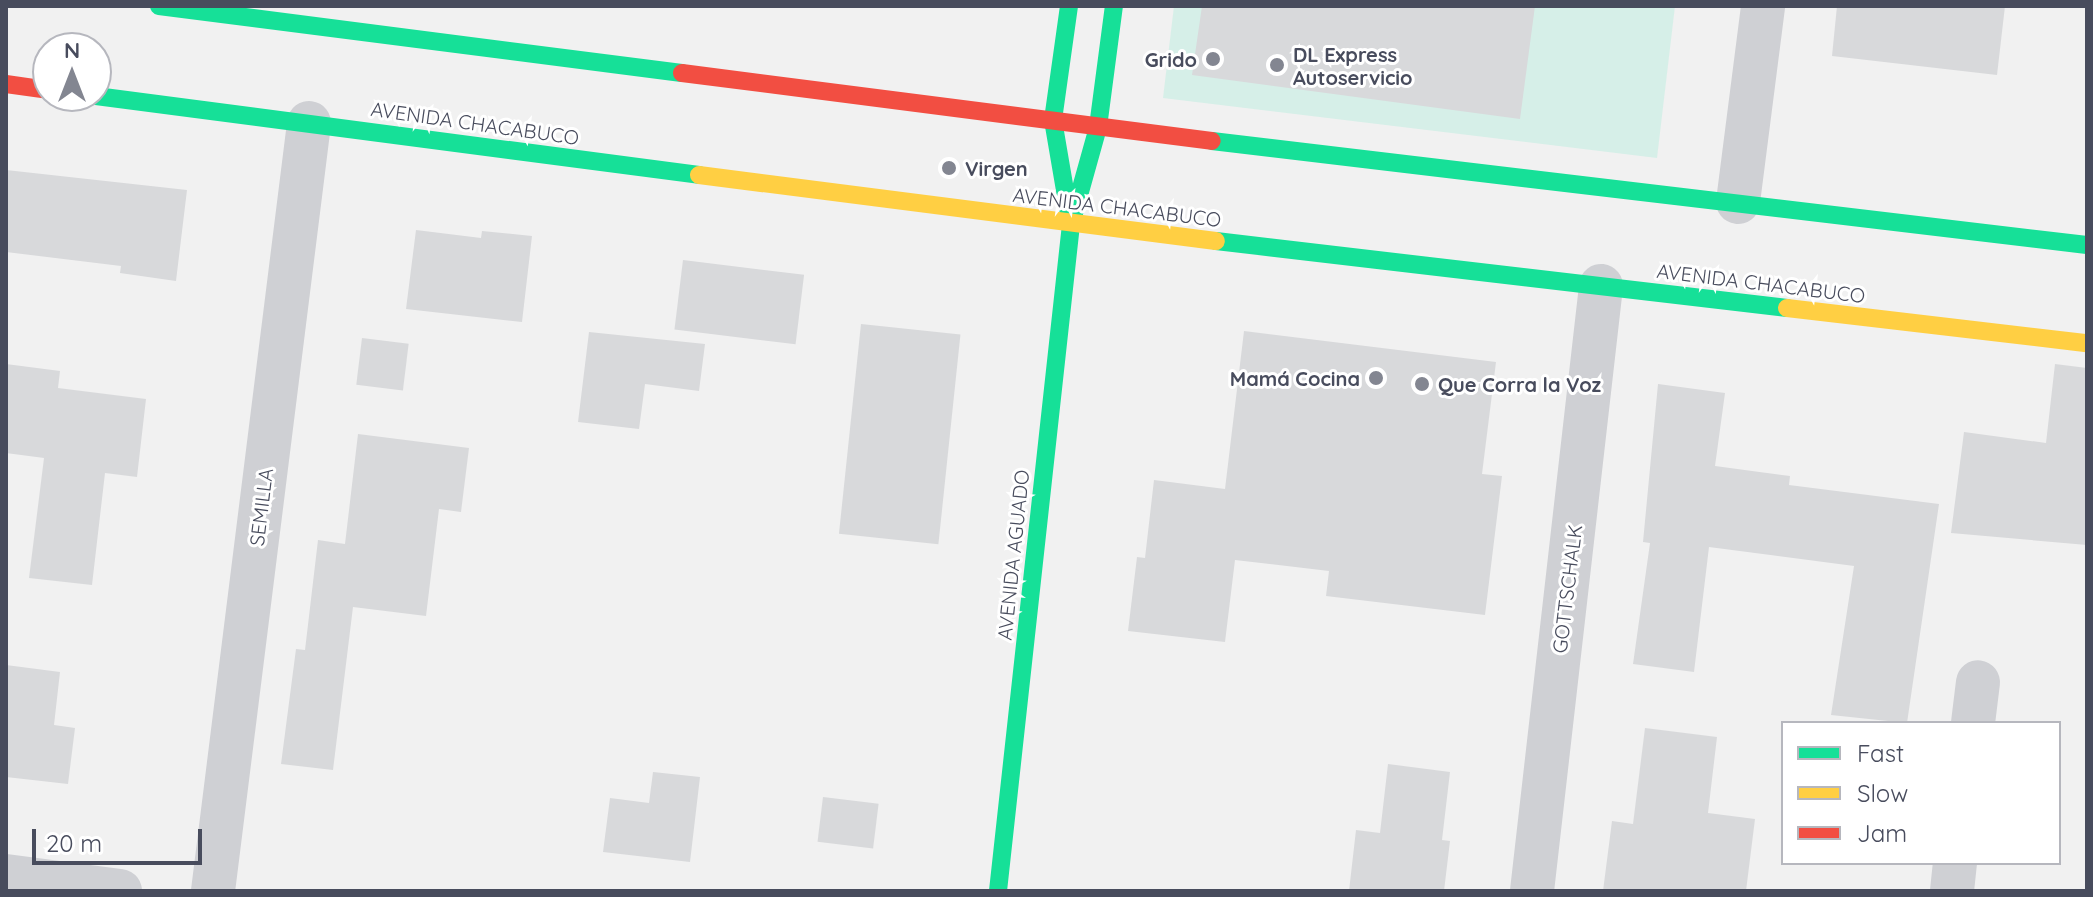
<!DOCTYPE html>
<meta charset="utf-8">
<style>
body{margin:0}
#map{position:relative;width:2093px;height:897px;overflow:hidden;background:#f1f1f1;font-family:Quicksand,sans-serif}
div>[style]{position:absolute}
.green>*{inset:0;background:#d6efe8}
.building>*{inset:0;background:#d8d9db;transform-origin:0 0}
.street>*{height:44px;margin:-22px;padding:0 22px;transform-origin:22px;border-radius:22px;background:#cfd0d4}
.fast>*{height:18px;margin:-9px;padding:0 9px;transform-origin:9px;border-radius:9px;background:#16e098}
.slow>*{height:18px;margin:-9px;padding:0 9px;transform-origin:9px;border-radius:9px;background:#ffcf43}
.jam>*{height:18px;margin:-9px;padding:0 9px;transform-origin:9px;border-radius:9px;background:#f24e42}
.dots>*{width:22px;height:22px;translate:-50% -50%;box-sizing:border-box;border:4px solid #fff;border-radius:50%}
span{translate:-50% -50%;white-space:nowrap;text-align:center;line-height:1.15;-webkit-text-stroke:6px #fff;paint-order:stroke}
.poi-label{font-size:20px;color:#484c5d;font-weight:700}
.left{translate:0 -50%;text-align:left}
.right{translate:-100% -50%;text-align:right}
.street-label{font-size:20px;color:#484c5d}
.frame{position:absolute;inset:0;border:8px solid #484c5d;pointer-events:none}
.legend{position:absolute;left:1781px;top:721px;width:280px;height:144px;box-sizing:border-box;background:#fff;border:2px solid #b6b7be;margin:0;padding:10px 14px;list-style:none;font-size:24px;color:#484c5d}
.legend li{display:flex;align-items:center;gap:16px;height:40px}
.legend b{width:40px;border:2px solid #b6b7be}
.north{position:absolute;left:32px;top:32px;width:80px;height:80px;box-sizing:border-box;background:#fff;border:2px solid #b6b7be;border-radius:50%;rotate:0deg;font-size:22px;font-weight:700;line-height:32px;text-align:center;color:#484c5d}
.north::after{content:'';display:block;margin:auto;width:28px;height:36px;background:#838691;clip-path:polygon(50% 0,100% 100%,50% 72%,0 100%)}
.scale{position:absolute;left:32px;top:829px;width:170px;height:36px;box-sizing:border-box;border:4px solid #484c5d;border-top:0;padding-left:10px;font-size:24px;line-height:28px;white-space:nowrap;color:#484c5d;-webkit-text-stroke:6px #fff;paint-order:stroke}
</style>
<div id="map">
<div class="green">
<div style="clip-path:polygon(1174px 6px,1675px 6px,1657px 158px,1163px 98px)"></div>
</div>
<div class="building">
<div style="clip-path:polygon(1202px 6px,1535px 6px,1520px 119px,1192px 75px)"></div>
<div style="clip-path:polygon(1837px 6px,2005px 6px,1997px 75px,1832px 56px)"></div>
<div style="clip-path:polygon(6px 170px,187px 190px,176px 281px,120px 273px,121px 266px,6px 252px)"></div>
<div style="clip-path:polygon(416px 230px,481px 238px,482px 231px,532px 236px,522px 322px,406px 309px)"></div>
<div style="left:683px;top:260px;width:122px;height:70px;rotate:7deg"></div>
<div style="left:861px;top:324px;width:100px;height:211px;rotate:6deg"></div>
<div style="clip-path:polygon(1244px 331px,1496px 362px,1482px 474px,1502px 476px,1485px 615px,1326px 596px,1329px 571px,1235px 560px,1225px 642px,1128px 631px,1137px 557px,1145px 558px,1154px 480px,1225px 489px)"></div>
<div style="clip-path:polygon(589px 332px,705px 344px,699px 391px,645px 384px,639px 429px,578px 422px)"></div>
<div style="left:362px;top:338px;width:47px;height:47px;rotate:7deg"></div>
<div style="clip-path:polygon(6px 364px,60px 371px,58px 388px,146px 399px,137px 477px,105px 473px,92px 585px,29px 578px,44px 458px,6px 453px)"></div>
<div style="clip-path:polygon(2055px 364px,2087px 368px,2087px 545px,1951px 533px,1964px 432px,2046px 443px)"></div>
<div style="clip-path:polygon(1658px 384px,1725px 393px,1715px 466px,1790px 476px,1789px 485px,1939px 504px,1907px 723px,1831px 715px,1854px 566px,1709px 547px,1694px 672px,1633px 664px,1650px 543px,1643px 542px)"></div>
<div style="clip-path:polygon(358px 434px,469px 448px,461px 512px,439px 509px,426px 616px,353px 607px,333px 770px,281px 764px,296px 649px,305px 650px,318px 540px,345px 544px)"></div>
<div style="clip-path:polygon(6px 665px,60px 672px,54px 725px,75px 728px,68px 784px,6px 777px)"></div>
<div style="clip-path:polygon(1645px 728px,1717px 737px,1708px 813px,1755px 819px,1746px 891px,1603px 891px,1612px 821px,1633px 824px)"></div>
<div style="clip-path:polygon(1388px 764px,1450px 772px,1442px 840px,1450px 841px,1444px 891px,1349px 891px,1356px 830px,1380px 833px)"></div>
<div style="clip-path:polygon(653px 772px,700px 777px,690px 862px,603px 852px,610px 798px,649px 803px)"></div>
<div style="left:823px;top:797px;width:56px;height:45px;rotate:7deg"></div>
</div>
<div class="street">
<div style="left:1738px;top:202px;width:198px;rotate:-82.7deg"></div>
<div style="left:1973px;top:723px;width:41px;rotate:-83deg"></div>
<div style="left:6px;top:876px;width:115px;rotate:7.5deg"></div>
<div style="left:213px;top:891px;width:774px;rotate:-82.87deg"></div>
<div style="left:1532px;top:891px;width:609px;rotate:-83.49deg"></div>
<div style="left:1952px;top:891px;width:28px;rotate:-84deg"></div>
</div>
<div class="fast">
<div style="left:159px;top:6px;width:527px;rotate:7.3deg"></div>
<div style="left:1069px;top:6px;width:115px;rotate:98deg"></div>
<div style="left:1053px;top:120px;width:95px;rotate:80.3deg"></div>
<div style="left:96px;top:96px;width:608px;rotate:7.46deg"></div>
<div style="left:1212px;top:141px;width:881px;rotate:6.78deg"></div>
<div style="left:1216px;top:241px;width:575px;rotate:6.69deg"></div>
<div style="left:998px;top:891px;width:671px;rotate:-83.75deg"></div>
<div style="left:1071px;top:224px;width:101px;rotate:-74.4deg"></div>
<div style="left:1098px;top:127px;width:122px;rotate:-82.5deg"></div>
</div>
<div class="slow">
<div style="left:699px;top:175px;width:521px;rotate:7.28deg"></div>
<div style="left:1787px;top:308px;width:302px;rotate:6.7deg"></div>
</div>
<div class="jam">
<div style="left:682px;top:73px;width:534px;rotate:7.31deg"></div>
<div style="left:6px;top:84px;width:42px;rotate:8.1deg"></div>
</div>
<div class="dots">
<div style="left:1213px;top:59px;background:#838691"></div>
<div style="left:1277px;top:65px;background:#838691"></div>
<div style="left:949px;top:168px;background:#838691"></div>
<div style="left:1376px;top:378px;background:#838691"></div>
<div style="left:1422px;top:384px;background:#838691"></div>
</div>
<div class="poi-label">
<span class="left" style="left:1293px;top:66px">DL Express<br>Autoservicio</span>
<span class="right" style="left:1197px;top:59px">Grido</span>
<span class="left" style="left:965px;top:168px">Virgen</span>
<span class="right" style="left:1360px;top:378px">Mamá Cocina</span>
<span class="left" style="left:1438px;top:384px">Que Corra la Voz</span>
</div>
<div class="street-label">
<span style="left:475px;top:123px;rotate:8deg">AVENIDA CHACABUCO</span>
<span style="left:1117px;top:207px;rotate:7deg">AVENIDA CHACABUCO</span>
<span style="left:1761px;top:283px;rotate:7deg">AVENIDA CHACABUCO</span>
<span style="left:261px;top:507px;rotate:-83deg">SEMILLA</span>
<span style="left:1013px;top:555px;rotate:-84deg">AVENIDA AGUADO</span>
<span style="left:1567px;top:589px;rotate:-83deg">GOTTSCHALK</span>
</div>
<div class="frame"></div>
<ul class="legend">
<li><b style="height:10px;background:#16e098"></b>Fast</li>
<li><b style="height:10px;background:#ffcf43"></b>Slow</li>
<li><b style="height:10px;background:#f24e42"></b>Jam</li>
</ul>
<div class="north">N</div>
<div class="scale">20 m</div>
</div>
